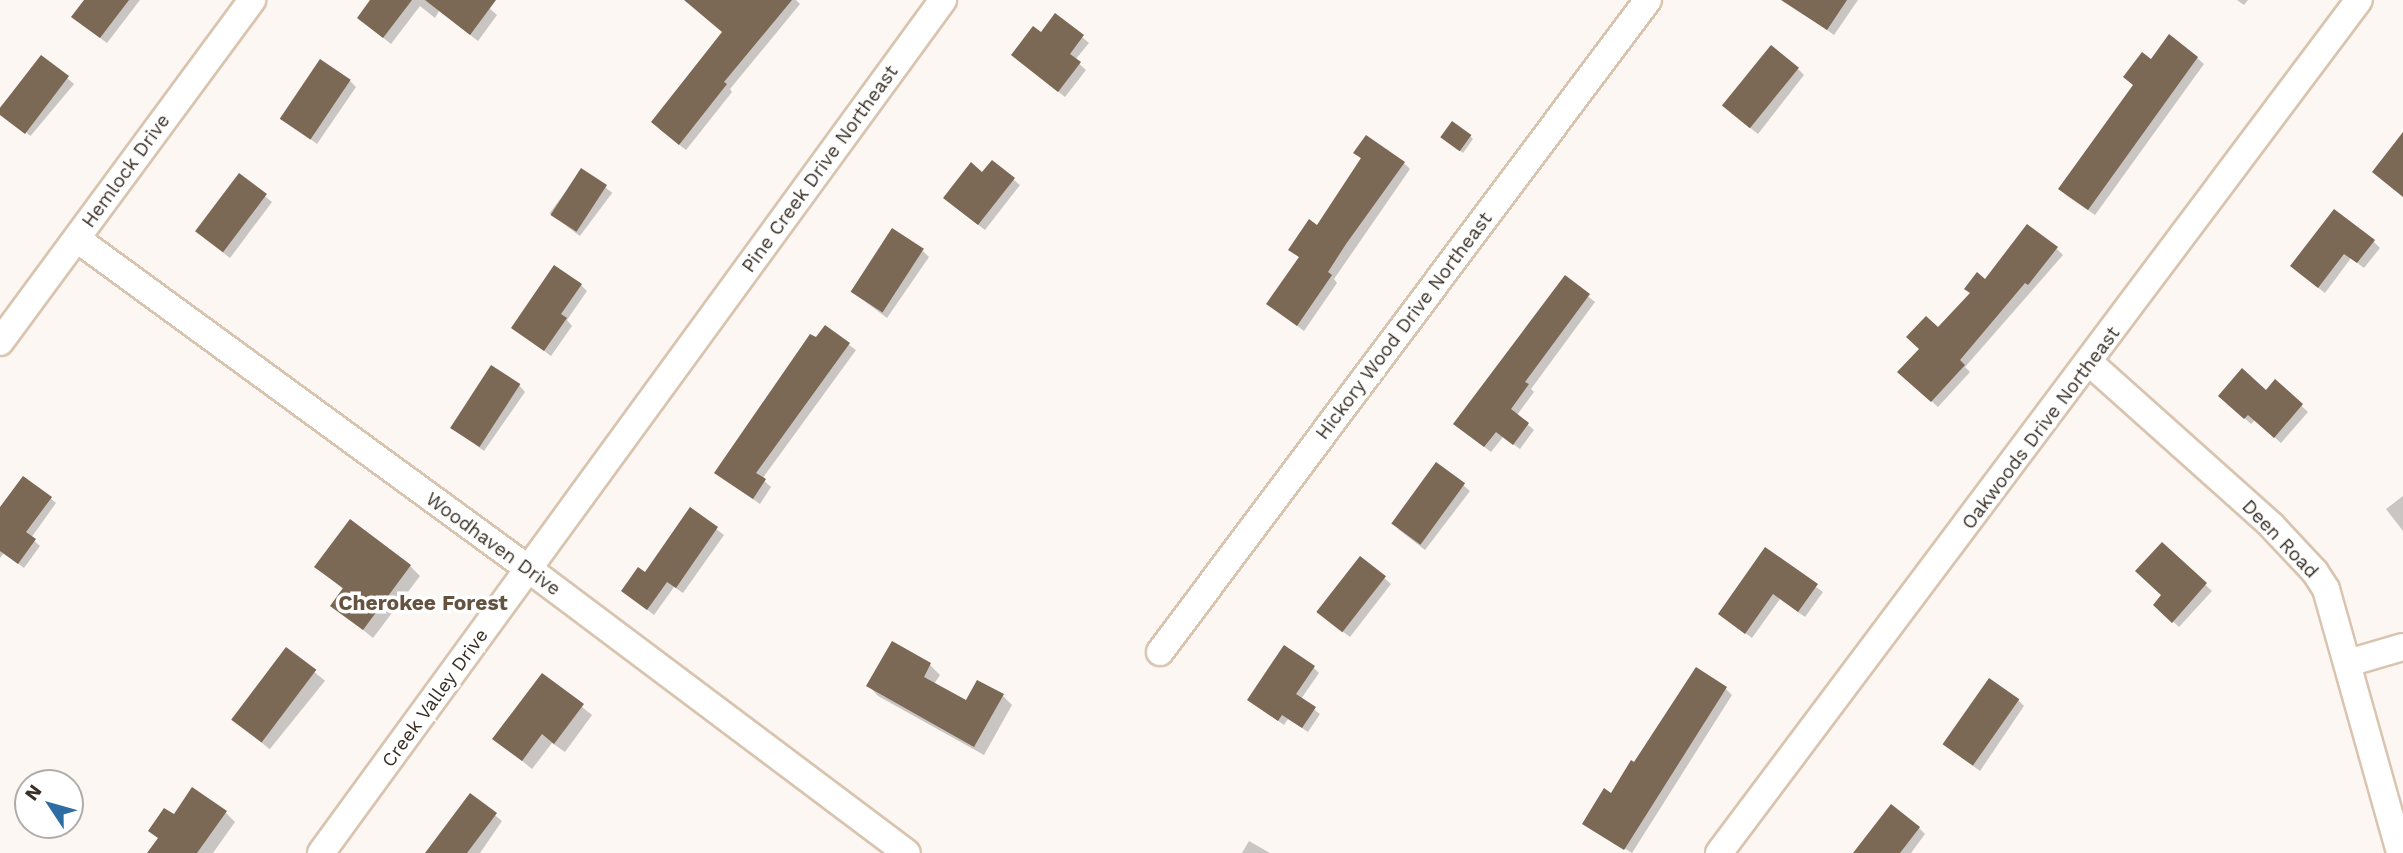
<!DOCTYPE html>
<style>
body{margin:0}
#map{position:relative;width:2403px;height:853px;overflow:hidden;background:#fcf7f3;font-family:"Work Sans",sans-serif}
div>[style]{position:absolute}
.shadow>*{inset:0;background:#0003;transform-origin:0 0}
.building>*{inset:0;background:#7b6855;transform-origin:0 0}
.roads{filter:drop-shadow(2px 0 #d9c4af) drop-shadow(-2px 0 #d9c4af) drop-shadow(0 2px #d9c4af) drop-shadow(0 -2px #d9c4af)}
.street>*{height:26px;margin:-13px;padding:0 13px;transform-origin:13px;border-radius:13px;background:#fff}
span{translate:-50% -50%;white-space:nowrap;text-align:center;line-height:1.15;-webkit-text-stroke:7px #fff;paint-order:stroke}
.street-label{font-size:19px;color:#383027}
.neighbourhood-label{font-size:21px;color:#655340;font-weight:700}
.north{position:absolute;left:14px;top:769px;width:70px;height:70px;box-sizing:border-box;background:#fff;border:2px solid #afaca9;border-radius:50%;rotate:306deg;font-size:19px;font-weight:700;line-height:28px;text-align:center;color:#383027}
.north::after{content:'';display:block;margin:auto;width:24px;height:32px;background:#2d6da3;clip-path:polygon(50% 0,100% 100%,50% 72%,0 100%)}
</style>
<div id="map">
<div class="shadow">
<div style="clip-path:polygon(86px 0,140px 0,107px 43px,80px 23px)"></div>
<div style="clip-path:polygon(372px 0,480px 0,497px 15px,478px 41px,439px 11px,435px 18px,420px 6px,391px 44px,367px 25px)"></div>
<div style="clip-path:polygon(707px 0,796px 0,800px 4px,730px 89px,732px 92px,686px 150px,659px 129px,724px 32px)"></div>
<div style="clip-path:polygon(1803px 0,1858px 0,1834px 35px,1797px 9px)"></div>
<div style="clip-path:polygon(2237px 0,2248px 0,2244px 5px)"></div>
<div style="clip-path:polygon(1041px 34px,1082px 37px,1089px 43px,1075px 60px,1086px 70px,1065px 97px,1019px 61px)"></div>
<div style="left:42px;top:57px;width:42px;height:68px;rotate:40deg"></div>
<div style="clip-path:polygon(2197px 58px,2204px 64px,2095px 215px,2067px 196px,2060px 189px,2151px 61px)"></div>
<div style="clip-path:polygon(1798px 69px,1804px 75px,1758px 134px,1731px 113px)"></div>
<div style="clip-path:polygon(350px 81px,356px 87px,317px 144px,282px 118px)"></div>
<div style="clip-path:polygon(1470px 136px,1473px 139px,1463px 153px,1446px 141px)"></div>
<div style="clip-path:polygon(1356px 153px,1404px 163px,1410px 169px,1334px 279px,1337px 283px,1304px 331px,1268px 304px,1300px 258px,1290px 249px,1318px 227px,1362px 160px)"></div>
<div style="clip-path:polygon(992px 162px,1020px 185px,985px 230px,951px 204px)"></div>
<div style="left:582px;top:170px;width:38px;height:54px;rotate:37deg"></div>
<div style="clip-path:polygon(240px 176px,272px 202px,230px 258px,204px 238px)"></div>
<div style="clip-path:polygon(2373px 241px,2380px 248px,2364px 268px,2351px 258px,2325px 293px,2298px 272px)"></div>
<div style="clip-path:polygon(2057px 249px,2063px 255px,1965px 367px,1970px 372px,1938px 407px,1900px 372px,1985px 281px)"></div>
<div style="clip-path:polygon(923px 251px,929px 257px,887px 318px,851px 291px)"></div>
<div style="clip-path:polygon(1565px 278px,1595px 302px,1531px 389px,1534px 392px,1517px 415px,1534px 430px,1520px 449px,1503px 437px,1491px 452px,1462px 430px)"></div>
<div style="clip-path:polygon(581px 285px,587px 291px,567px 320px,572px 326px,551px 356px,513px 328px)"></div>
<div style="clip-path:polygon(825px 328px,856px 350px,762px 479px,771px 487px,760px 504px,723px 479px)"></div>
<div style="clip-path:polygon(2276px 382px,2308px 412px,2281px 443px,2255px 420px,2251px 424px,2226px 402px,2267px 392px)"></div>
<div style="clip-path:polygon(519px 385px,525px 392px,484px 451px,451px 427px)"></div>
<div style="clip-path:polygon(1463px 485px,1470px 491px,1425px 550px,1398px 529px)"></div>
<div style="clip-path:polygon(2403px 496px,2403px 531px,2386px 509px)"></div>
<div style="clip-path:polygon(50px 498px,56px 503px,31px 538px,40px 546px,24px 568px,4px 553px,0 558px,0 509px)"></div>
<div style="clip-path:polygon(691px 510px,724px 535px,683px 593px,674px 587px,654px 615px,623px 591px,645px 575px)"></div>
<div style="clip-path:polygon(2162px 545px,2212px 591px,2179px 627px,2155px 605px,2163px 596px)"></div>
<div style="clip-path:polygon(1766px 550px,1823px 592px,1805px 617px,1780px 599px,1752px 638px,1727px 620px)"></div>
<div style="clip-path:polygon(1361px 558px,1391px 584px,1350px 637px,1325px 618px)"></div>
<div style="clip-path:polygon(410px 566px,420px 576px,373px 638px,332px 605px,344px 590px,316px 567px)"></div>
<div style="clip-path:polygon(892px 643px,930px 665px,940px 675px,934px 684px,967px 703px,1003px 696px,1012px 705px,984px 755px,878px 696px,869px 686px)"></div>
<div style="left:287px;top:650px;width:49px;height:88px;rotate:39deg"></div>
<div style="clip-path:polygon(1313px 667px,1319px 673px,1301px 699px,1320px 714px,1308px 732px,1288px 719px,1284px 725px,1249px 700px)"></div>
<div style="clip-path:polygon(542px 675px,592px 715px,565px 752px,552px 743px,532px 769px,495px 739px)"></div>
<div style="clip-path:polygon(1726px 689px,1732px 695px,1632px 853px,1584px 823px,1612px 795px,1635px 765px)"></div>
<div style="clip-path:polygon(2018px 700px,2024px 706px,1980px 771px,1952px 751px)"></div>
<div style="clip-path:polygon(471px 795px,502px 821px,480px 853px,430px 853px)"></div>
<div style="clip-path:polygon(225px 812px,235px 822px,213px 853px,149px 853px,159px 839px,151px 831px)"></div>
<div style="clip-path:polygon(1919px 828px,1925px 834px,1911px 853px,1855px 853px)"></div>
<div style="clip-path:polygon(1249px 841px,1270px 853px,1242px 853px)"></div>
</div>
<div class="building">
<div style="clip-path:polygon(84px 0,129px 0,100px 38px,71px 17px)"></div>
<div style="clip-path:polygon(370px 0,412px 0,383px 38px,357px 18px)"></div>
<div style="clip-path:polygon(425px 0,496px 0,470px 35px)"></div>
<div style="clip-path:polygon(684px 0,792px 0,724px 82px,727px 84px,679px 145px,651px 122px,722px 32px)"></div>
<div style="clip-path:polygon(1781px 0,1847px 0,1827px 30px)"></div>
<div style="clip-path:polygon(1055px 13px,1084px 35px,1070px 54px,1081px 62px,1058px 92px,1011px 55px,1033px 26px,1041px 32px)"></div>
<div style="clip-path:polygon(2169px 34px,2198px 57px,2088px 210px,2058px 189px,2133px 85px,2123px 77px,2142px 52px,2151px 59px)"></div>
<div style="left:1771px;top:45px;width:36px;height:78px;rotate:39deg"></div>
<div style="clip-path:polygon(41px 55px,69px 76px,25px 134px,0 115px,0 108px)"></div>
<div style="left:320px;top:59px;width:37px;height:72px;rotate:34deg"></div>
<div style="left:1452px;top:121px;width:24px;height:20px;rotate:36deg"></div>
<div style="clip-path:polygon(2403px 132px,2403px 197px,2372px 172px)"></div>
<div style="clip-path:polygon(1366px 135px,1405px 162px,1346px 244px,1328px 272px,1332px 275px,1297px 326px,1266px 304px,1299px 257px,1288px 250px,1309px 219px,1317px 225px,1361px 158px,1353px 153px)"></div>
<div style="clip-path:polygon(992px 160px,1015px 178px,978px 225px,943px 198px,971px 162px,982px 172px)"></div>
<div style="left:581px;top:168px;width:31px;height:56px;rotate:33deg"></div>
<div style="left:239px;top:173px;width:35px;height:73px;rotate:37deg"></div>
<div style="clip-path:polygon(2334px 209px,2375px 240px,2357px 263px,2344px 254px,2318px 288px,2290px 266px)"></div>
<div style="clip-path:polygon(2027px 224px,2058px 247px,2028px 285px,2025px 283px,1960px 360px,1965px 365px,1931px 402px,1897px 372px,1919px 349px,1906px 337px,1926px 316px,1938px 327px,1970px 293px,1964px 289px,1977px 272px,1985px 279px)"></div>
<div style="left:892px;top:228px;width:38px;height:76px;rotate:33deg"></div>
<div style="clip-path:polygon(554px 265px,582px 284px,561px 314px,567px 318px,544px 351px,511px 328px)"></div>
<div style="clip-path:polygon(1565px 275px,1590px 294px,1525px 382px,1529px 384px,1511px 409px,1529px 423px,1513px 445px,1496px 432px,1484px 447px,1453px 424px)"></div>
<div style="clip-path:polygon(825px 325px,850px 343px,756px 473px,766px 479px,753px 499px,714px 473px,810px 334px,816px 337px)"></div>
<div style="left:491px;top:365px;width:35px;height:75px;rotate:33deg"></div>
<div style="clip-path:polygon(2242px 368px,2266px 390px,2275px 379px,2303px 404px,2274px 438px,2248px 415px,2244px 419px,2218px 396px)"></div>
<div style="left:1436px;top:462px;width:36px;height:76px;rotate:36deg"></div>
<div style="clip-path:polygon(23px 476px,52px 497px,26px 532px,36px 539px,18px 564px,0 551px,0 507px)"></div>
<div style="clip-path:polygon(690px 507px,718px 527px,676px 588px,667px 582px,647px 610px,621px 591px,638px 567px,645px 572px)"></div>
<div style="clip-path:polygon(350px 519px,411px 565px,363px 630px,330px 606px,343px 588px,314px 567px)"></div>
<div style="clip-path:polygon(2162px 542px,2207px 583px,2172px 623px,2153px 605px,2161px 595px,2135px 571px)"></div>
<div style="clip-path:polygon(1765px 547px,1818px 584px,1798px 612px,1773px 594px,1745px 634px,1718px 614px)"></div>
<div style="left:1360px;top:556px;width:33px;height:71px;rotate:38deg"></div>
<div style="clip-path:polygon(892px 641px,931px 663px,924px 677px,966px 700px,977px 680px,1004px 694px,974px 747px,866px 686px)"></div>
<div style="clip-path:polygon(1284px 645px,1315px 666px,1296px 694px,1316px 707px,1302px 728px,1282px 715px,1278px 721px,1247px 700px)"></div>
<div style="left:286px;top:647px;width:38px;height:91px;rotate:37deg"></div>
<div style="clip-path:polygon(1696px 667px,1727px 687px,1624px 850px,1582px 824px,1604px 788px,1611px 793px,1631px 760px,1634px 762px)"></div>
<div style="clip-path:polygon(542px 673px,584px 704px,554px 744px,542px 734px,522px 761px,492px 739px)"></div>
<div style="left:1989px;top:678px;width:37px;height:81px;rotate:35deg"></div>
<div style="clip-path:polygon(192px 787px,227px 811px,197px 853px,147px 853px,158px 838px,148px 831px,164px 808px,174px 814px)"></div>
<div style="clip-path:polygon(470px 793px,497px 813px,467px 853px,425px 853px)"></div>
<div style="clip-path:polygon(1891px 804px,1920px 827px,1900px 853px,1853px 853px)"></div>
</div>
<div class="roads">
<div class="street">
<div style="left:77px;top:239px;width:561px;rotate:36.16deg"></div>
<div style="left:530px;top:570px;width:471px;rotate:36.9deg"></div>
<div style="left:0;top:342px;width:425px;rotate:-53.6deg"></div>
<div style="left:2090px;top:363px;width:243px;rotate:41.8deg"></div>
<div style="left:2271px;top:525px;width:64px;rotate:46.9deg"></div>
<div style="left:2315px;top:572px;width:20px;rotate:57deg"></div>
<div style="left:2326px;top:589px;width:274px;rotate:74.3deg"></div>
<div style="left:1160px;top:652px;width:814px;rotate:-53.19deg"></div>
<div style="left:2348px;top:663px;width:57px;rotate:-16.2deg"></div>
<div style="left:321px;top:853px;width:1056px;rotate:-53.9deg"></div>
<div style="left:1719px;top:853px;width:1066px;rotate:-53.12deg"></div>
</div>
</div>
<div class="street-label">
<span style="left:820px;top:169px;rotate:-54deg">Pine Creek Drive Northeast</span>
<span style="left:126px;top:171px;rotate:-54deg">Hemlock Drive</span>
<span style="left:1404px;top:326px;rotate:-53deg">Hickory Wood Drive Northeast</span>
<span style="left:2041px;top:428px;rotate:-53deg">Oakwoods Drive Northeast</span>
<span style="left:2280px;top:539px;rotate:46deg">Deen Road</span>
<span style="left:493px;top:544px;rotate:36deg">Woodhaven Drive</span>
<span style="left:435px;top:698px;rotate:-54deg">Creek Valley Drive</span>
</div>
<div class="neighbourhood-label">
<span style="left:423px;top:603px">Cherokee Forest</span>
</div>
<div class="north">N</div>
</div>
